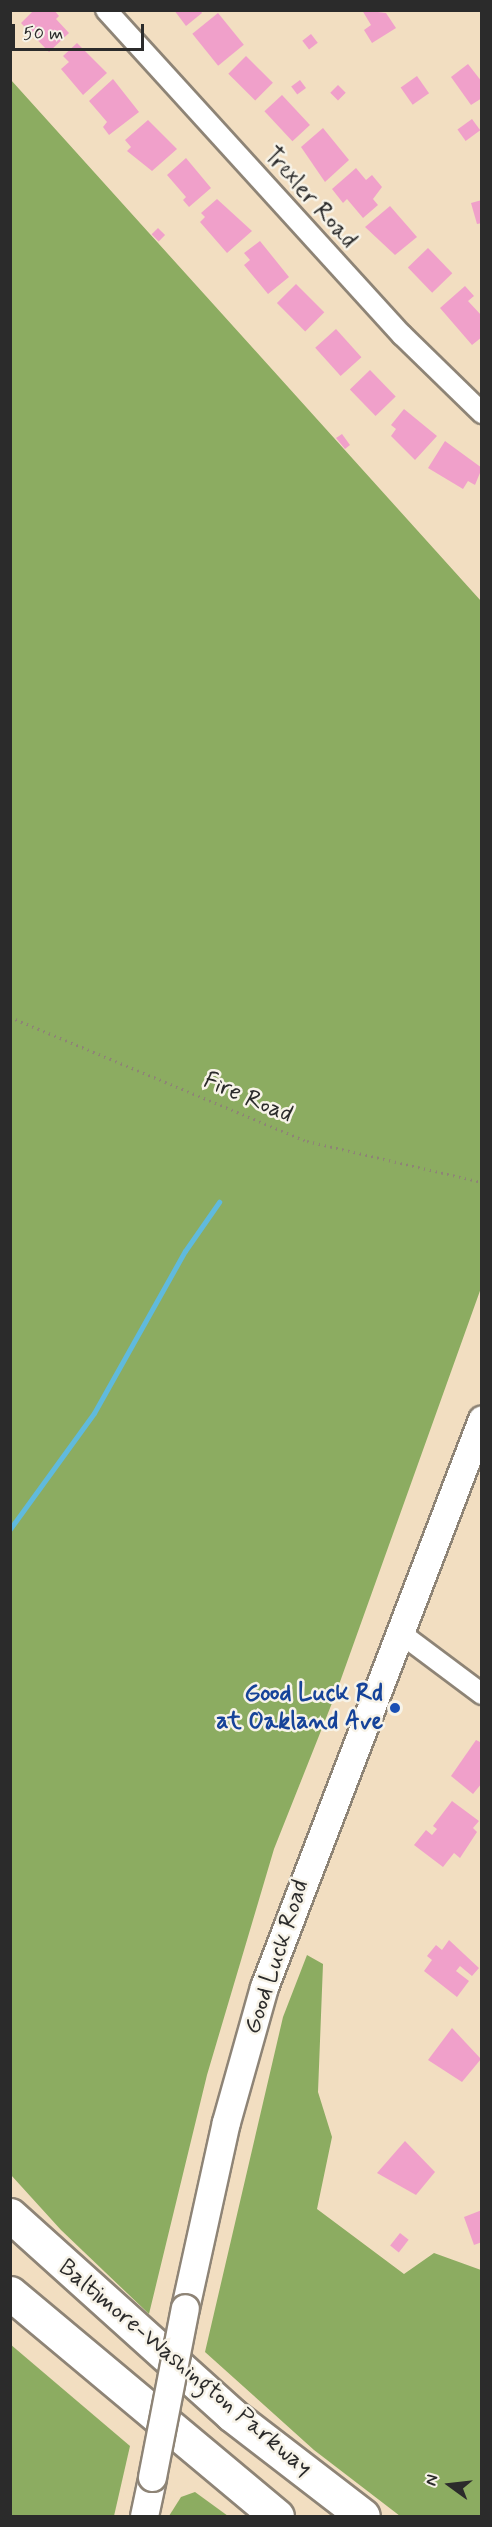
<!DOCTYPE html>
<style>
body{margin:0}
#map{position:relative;width:492px;height:2527px;overflow:hidden;background:#f2dec1;font-family:Mynerve,sans-serif}
div>[style]{position:absolute}
.forest>*{inset:0;background:#8cac61}
.stream>*{height:5px;margin:-2.5px;padding:0 2.5px;transform-origin:2.5px;border-radius:2.5px;background:#60badd}
.building>*{inset:0;background:#f0a0ca;transform-origin:0 0}
.path>*{height:3px;margin-top:-1.5px;transform-origin:0;background:repeating-linear-gradient(90deg,#8e8476 0 1.5px,transparent 0 6px)}
.roads{filter:drop-shadow(2px 0 #8e8476) drop-shadow(-2px 0 #8e8476) drop-shadow(0 2px #8e8476) drop-shadow(0 -2px #8e8476)}
.minor>*{height:20px;margin:-10px;padding:0 10px;transform-origin:10px;border-radius:10px;background:#fff}
.secondary>*{height:27px;margin:-13.5px;padding:0 13.5px;transform-origin:13.5px;border-radius:13.5px;background:#fff}
.motorway>*{height:33px;margin:-16.5px;padding:0 16.5px;transform-origin:16.5px;border-radius:16.5px;background:#fff}
.bridges{filter:drop-shadow(2px 0 #8e8476) drop-shadow(-2px 0 #8e8476) drop-shadow(0 2px #8e8476) drop-shadow(0 -2px #8e8476)}
.secondary-bridge>*{height:27px;margin:-13.5px;padding:0 13.5px;transform-origin:13.5px;border-radius:13.5px;background:#fff}
.dots>*{width:16px;height:16px;translate:-50% -50%;box-sizing:border-box;border:3px solid #f7f3e8;border-radius:50%}
span{translate:-50% -50%;white-space:nowrap;text-align:center;line-height:1.15;-webkit-text-stroke:5px #f7f3e8;paint-order:stroke}
.street-label{font-size:24px;color:#2b2b2b}
.transit-label{font-size:24px;color:#164399;font-weight:700}
.right{translate:-100% -50%;text-align:right}
.frame{position:absolute;inset:0;border:12px solid #2b2b2b;pointer-events:none}
.north{position:absolute;left:420px;top:2455px;width:60px;height:60px;-webkit-text-stroke:4px #f7f3e8;paint-order:stroke;rotate:285deg;font-size:16px;font-weight:700;line-height:24px;text-align:center;color:#2b2b2b}
.north::after{content:'';display:block;margin:auto;width:21px;height:27px;background:#2b2b2b;clip-path:polygon(50% 0,100% 100%,50% 72%,0 100%)}
.scale{position:absolute;left:12px;top:24px;width:132px;height:27px;box-sizing:border-box;border:3px solid #2b2b2b;border-top:0;padding-left:8px;font-size:18px;line-height:21px;white-space:nowrap;color:#2b2b2b;-webkit-text-stroke:4px #f7f3e8;paint-order:stroke}
</style>
<div id="map">
<div class="forest">
<div style="clip-path:polygon(11px 80px,481px 601px,481px 1288px,336px 1693px,274px 1849px,207px 2075px,149px 2314px,61px 2230px,11px 2175px)"></div>
<div style="clip-path:polygon(307px 1955px,323px 1964px,318px 2092px,332px 2137px,317px 2209px,404px 2274px,434px 2253px,481px 2270px,481px 2516px,400px 2516px,314px 2450px,205px 2352px,283px 2017px)"></div>
<div style="clip-path:polygon(10px 2344px,130px 2446px,114px 2516px,11px 2516px)"></div>
<div style="clip-path:polygon(195px 2492px,228px 2516px,169px 2516px,181px 2497px)"></div>
</div>
<div class="stream">
<div style="left:10px;top:1529px;width:143px;rotate:-54.1deg"></div>
<div style="left:94px;top:1413px;width:186px;rotate:-60.7deg"></div>
<div style="left:185px;top:1251px;width:60px;rotate:-55.2deg"></div>
</div>
<div class="building">
<div style="clip-path:polygon(34px 10px,54px 10px,59px 16px,56px 19px,69px 33px,49px 52px,21px 23px)"></div>
<div style="clip-path:polygon(174px 10px,200px 10px,202px 13px,186px 26px)"></div>
<div style="clip-path:polygon(362px 10px,386px 13px,396px 28px,372px 43px,364px 30px,371px 25px)"></div>
<div style="left:218px;top:13px;width:41px;height:33px;rotate:51deg"></div>
<div style="left:311px;top:34px;width:11px;height:11px;rotate:52deg"></div>
<div style="clip-path:polygon(77px 43px,107px 73px,83px 95px,61px 69px,69px 62px,63px 56px)"></div>
<div style="left:246px;top:56px;width:38px;height:25px;rotate:45deg"></div>
<div style="clip-path:polygon(468px 64px,482px 82px,482px 98px,471px 105px,451px 77px)"></div>
<div style="left:417px;top:76px;width:21px;height:20px;rotate:55deg"></div>
<div style="clip-path:polygon(113px 79px,139px 112px,109px 135px,103px 127px,107px 122px,89px 101px)"></div>
<div style="left:300px;top:80px;width:10px;height:11px;rotate:53deg"></div>
<div style="left:338px;top:85px;width:11px;height:11px;rotate:45deg"></div>
<div style="left:282px;top:95px;width:41px;height:24px;rotate:47deg"></div>
<div style="left:472px;top:119px;width:14px;height:18px;rotate:54deg"></div>
<div style="clip-path:polygon(148px 120px,177px 149px,152px 171px,127px 151px,131px 147px,125px 140px)"></div>
<div style="clip-path:polygon(323px 128px,349px 160px,325px 182px,301px 147px)"></div>
<div style="clip-path:polygon(186px 158px,211px 188px,189px 207px,183px 200px,186px 197px,167px 175px)"></div>
<div style="clip-path:polygon(356px 168px,366px 180px,372px 175px,382px 187px,373px 199px,378px 205px,363px 218px,347px 199px,343px 203px,332px 189px)"></div>
<div style="clip-path:polygon(217px 199px,252px 231px,227px 253px,200px 222px,205px 217px,201px 213px)"></div>
<div style="clip-path:polygon(482px 200px,482px 223px,477px 224px,471px 203px)"></div>
<div style="clip-path:polygon(390px 206px,417px 237px,395px 255px,365px 227px)"></div>
<div style="left:158px;top:228px;width:10px;height:9px;rotate:45deg"></div>
<div style="clip-path:polygon(260px 241px,289px 277px,268px 294px,244px 265px,250px 260px,244px 253px)"></div>
<div style="left:428px;top:248px;width:35px;height:28px;rotate:46deg"></div>
<div style="left:296px;top:284px;width:40px;height:27px;rotate:45deg"></div>
<div style="clip-path:polygon(465px 286px,474px 296px,468px 301px,482px 316px,482px 337px,472px 345px,440px 308px)"></div>
<div style="left:336px;top:329px;width:38px;height:28px;rotate:48deg"></div>
<div style="left:370px;top:370px;width:37px;height:28px;rotate:46deg"></div>
<div style="clip-path:polygon(404px 409px,437px 436px,415px 460px,391px 436px,396px 429px,391px 425px)"></div>
<div style="clip-path:polygon(342px 434px,350px 445px,345px 449px,336px 438px)"></div>
<div style="clip-path:polygon(445px 441px,482px 468px,475px 485px,468px 481px,463px 489px,428px 468px)"></div>
<div style="clip-path:polygon(476px 1740px,482px 1743px,482px 1783px,473px 1794px,451px 1776px)"></div>
<div style="clip-path:polygon(452px 1801px,479px 1821px,473px 1828px,477px 1832px,460px 1858px,454px 1853px,443px 1867px,414px 1845px,426px 1830px,432px 1835px,437px 1829px,433px 1826px)"></div>
<div style="clip-path:polygon(449px 1940px,479px 1968px,472px 1976px,460px 1966px,456px 1971px,469px 1981px,457px 1997px,424px 1971px,432px 1960px,427px 1956px,436px 1945px,442px 1950px)"></div>
<div style="clip-path:polygon(452px 2028px,481px 2059px,462px 2082px,428px 2060px)"></div>
<div style="clip-path:polygon(405px 2141px,435px 2172px,416px 2195px,377px 2173px)"></div>
<div style="clip-path:polygon(482px 2210px,482px 2242px,474px 2245px,464px 2217px)"></div>
<div style="left:400px;top:2233px;width:11px;height:16px;rotate:38deg"></div>
</div>
<div class="path">
<div style="left:10px;top:1017px;width:322px;rotate:22.7deg"></div>
<div style="left:307px;top:1141px;width:180px;rotate:13.2deg"></div>
</div>
<div class="roads">
<div class="minor">
<div style="left:106px;top:10px;width:440px;rotate:47.7deg"></div>
<div style="left:402px;top:335px;width:112px;rotate:44.3deg"></div>
<div style="left:399px;top:1632px;width:104px;rotate:36.8deg"></div>
</div>
<div class="secondary">
<div style="left:185px;top:2308px;width:190px;rotate:-77.6deg"></div>
<div style="left:226px;top:2122px;width:140px;rotate:-74.3deg"></div>
<div style="left:264px;top:1987px;width:608px;rotate:-69deg"></div>
<div style="left:144px;top:2516px;width:40px;rotate:-78deg"></div>
</div>
<div class="motorway">
<div style="left:10px;top:2215px;width:299px;rotate:42deg"></div>
<div style="left:232px;top:2415px;width:165px;rotate:37.6deg"></div>
<div style="left:10px;top:2293px;width:348px;rotate:39.9deg"></div>
</div>
</div>
<div class="bridges">
<div class="secondary-bridge">
<div style="left:152px;top:2477px;width:172px;rotate:-79deg"></div>
</div>
</div>
<div class="dots">
<div style="left:395px;top:1708px;background:#1a4fb4"></div>
</div>
<div class="street-label">
<span style="left:310px;top:198px;rotate:48deg">Trexler Road</span>
<span style="left:248px;top:1098px;rotate:23deg">Fire Road</span>
<span style="left:277px;top:1957px;rotate:-72deg">Good Luck Road</span>
<span style="left:185px;top:2368px;rotate:40deg">Baltimore-Washington Parkway</span>
</div>
<div class="transit-label">
<span class="right" style="left:383px;top:1708px">Good Luck Rd<br>at Oakland Ave</span>
</div>
<div class="frame"></div>
<div class="north">N</div>
<div class="scale">50 m</div>
</div>
